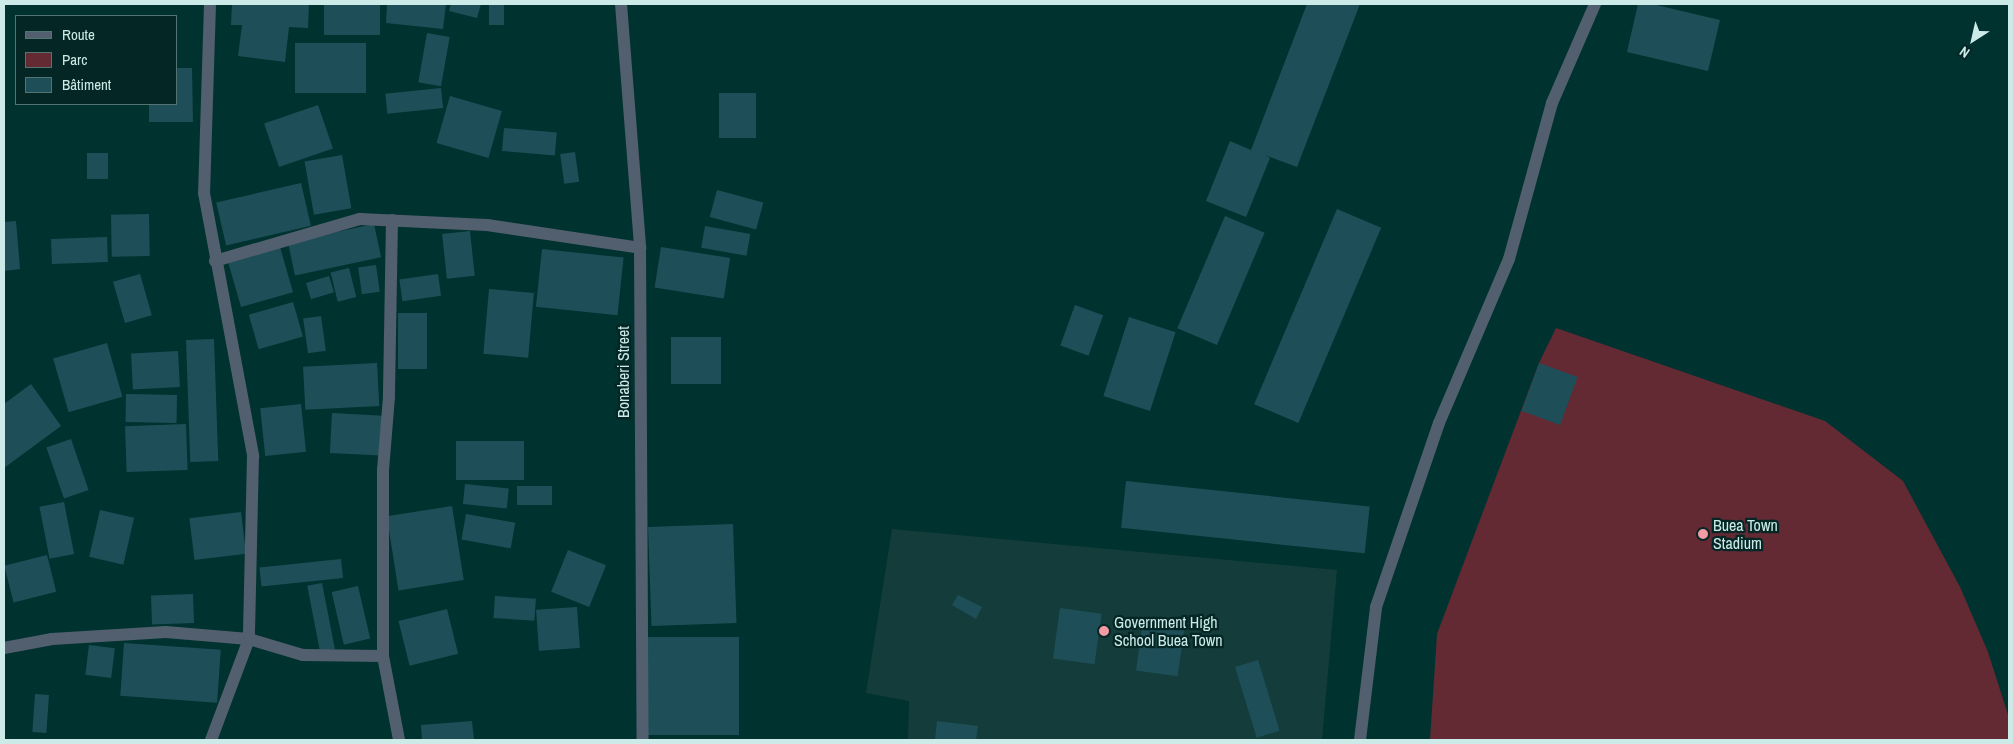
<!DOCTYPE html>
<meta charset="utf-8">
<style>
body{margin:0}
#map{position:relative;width:2013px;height:744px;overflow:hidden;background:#003230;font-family:"Archivo Narrow",sans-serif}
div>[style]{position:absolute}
.built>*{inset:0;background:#143c3b}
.green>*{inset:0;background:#642a34}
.building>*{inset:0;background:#1e4f58;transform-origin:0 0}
.minor>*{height:12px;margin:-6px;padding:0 6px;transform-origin:6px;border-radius:6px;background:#525f6e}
.dots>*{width:14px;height:14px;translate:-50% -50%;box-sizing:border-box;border:2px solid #042625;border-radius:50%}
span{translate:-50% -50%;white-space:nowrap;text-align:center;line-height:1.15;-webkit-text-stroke:4.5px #042625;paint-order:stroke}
.street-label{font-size:16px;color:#cceae8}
.poi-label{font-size:16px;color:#cceae8}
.left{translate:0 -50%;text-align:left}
.frame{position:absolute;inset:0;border:5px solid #cceae8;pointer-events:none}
.legend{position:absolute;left:15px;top:15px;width:162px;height:90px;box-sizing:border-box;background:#042625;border:1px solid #547473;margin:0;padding:6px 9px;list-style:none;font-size:15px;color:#cceae8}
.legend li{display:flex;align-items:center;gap:10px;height:25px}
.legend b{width:25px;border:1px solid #547473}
.north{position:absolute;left:1948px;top:15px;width:50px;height:50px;-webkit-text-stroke:4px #042625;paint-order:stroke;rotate:215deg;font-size:14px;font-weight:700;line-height:20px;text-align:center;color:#cceae8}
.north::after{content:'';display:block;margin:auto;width:18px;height:22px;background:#cceae8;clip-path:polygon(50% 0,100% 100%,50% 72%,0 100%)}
</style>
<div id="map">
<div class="built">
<div style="clip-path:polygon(892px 529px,1337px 570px,1322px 740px,908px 740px,909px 701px,866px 693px)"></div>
</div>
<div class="green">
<div style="clip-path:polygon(1556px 328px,1825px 421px,1903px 481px,1960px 587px,1988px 652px,2009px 718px,2009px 740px,1430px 740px,1437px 634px,1539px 363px)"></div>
</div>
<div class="building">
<div style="clip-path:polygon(232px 4px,309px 4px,308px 28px,289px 27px,285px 62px,238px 56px,242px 25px,231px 25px)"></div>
<div style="left:324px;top:4px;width:56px;height:31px"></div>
<div style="clip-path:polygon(387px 4px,446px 4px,443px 29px,386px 23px)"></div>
<div style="clip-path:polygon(451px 4px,481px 4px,477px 18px,449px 11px)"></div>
<div style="left:489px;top:4px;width:15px;height:21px"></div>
<div style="clip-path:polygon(1307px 4px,1360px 4px,1297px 167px,1265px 155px,1270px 158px,1246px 217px,1206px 201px,1230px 141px,1251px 150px)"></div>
<div style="clip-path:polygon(1638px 4px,1652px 4px,1720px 20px,1708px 71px,1627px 52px)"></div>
<div style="left:427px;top:33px;width:23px;height:50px;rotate:10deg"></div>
<div style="left:295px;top:43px;width:71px;height:50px"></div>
<div style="clip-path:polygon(176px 68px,192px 68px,193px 122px,149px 122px,149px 104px,176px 104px)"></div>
<div style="left:441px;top:88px;width:20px;height:56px;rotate:84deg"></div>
<div style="left:719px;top:93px;width:37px;height:45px"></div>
<div style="left:450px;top:96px;width:54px;height:49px;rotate:16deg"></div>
<div style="left:318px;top:105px;width:46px;height:57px;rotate:71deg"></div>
<div style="left:504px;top:128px;width:53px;height:23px;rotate:5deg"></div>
<div style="left:575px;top:152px;width:30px;height:15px;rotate:82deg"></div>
<div style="left:87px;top:153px;width:21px;height:26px"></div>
<div style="left:342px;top:155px;width:54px;height:38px;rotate:80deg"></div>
<div style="left:301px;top:183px;width:44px;height:87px;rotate:77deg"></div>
<div style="left:717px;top:190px;width:48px;height:28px;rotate:15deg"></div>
<div style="left:1337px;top:209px;width:48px;height:212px;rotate:23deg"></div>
<div style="left:149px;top:214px;width:42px;height:38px;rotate:89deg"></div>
<div style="left:1225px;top:216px;width:43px;height:122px;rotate:23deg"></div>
<div style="clip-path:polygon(16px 221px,20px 269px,4px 271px,4px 222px)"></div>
<div style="left:374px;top:224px;width:34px;height:88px;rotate:78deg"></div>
<div style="left:705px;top:226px;width:46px;height:22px;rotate:10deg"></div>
<div style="left:470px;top:231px;width:45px;height:28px;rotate:84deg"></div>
<div style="left:107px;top:237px;width:25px;height:56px;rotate:88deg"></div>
<div style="left:280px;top:247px;width:47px;height:54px;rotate:74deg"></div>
<div style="left:661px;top:247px;width:70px;height:41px;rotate:9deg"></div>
<div style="left:542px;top:249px;width:82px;height:58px;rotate:6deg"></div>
<div style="left:376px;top:265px;width:27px;height:18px;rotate:82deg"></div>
<div style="left:349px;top:268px;width:30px;height:19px;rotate:76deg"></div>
<div style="left:140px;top:274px;width:43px;height:28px;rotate:74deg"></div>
<div style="left:438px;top:274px;width:22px;height:39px;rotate:82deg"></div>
<div style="left:329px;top:276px;width:17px;height:24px;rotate:73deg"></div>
<div style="left:489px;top:289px;width:45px;height:65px;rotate:5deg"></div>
<div style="left:293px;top:302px;width:36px;height:46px;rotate:74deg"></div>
<div style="left:1075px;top:305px;width:30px;height:43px;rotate:20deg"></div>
<div style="left:398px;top:313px;width:29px;height:56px"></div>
<div style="left:321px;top:316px;width:35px;height:18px;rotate:82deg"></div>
<div style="left:1129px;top:317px;width:49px;height:83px;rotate:18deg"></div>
<div style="left:671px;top:337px;width:50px;height:47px"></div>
<div style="left:214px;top:339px;width:122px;height:28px;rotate:88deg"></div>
<div style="left:107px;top:343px;width:56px;height:56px;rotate:74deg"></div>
<div style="left:178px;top:351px;width:36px;height:47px;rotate:87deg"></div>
<div style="left:377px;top:363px;width:43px;height:74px;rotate:87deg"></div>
<div style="left:1539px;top:363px;width:41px;height:51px;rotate:20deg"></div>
<div style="clip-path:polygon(31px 384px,61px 426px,4px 468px,4px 404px)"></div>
<div style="left:126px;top:394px;width:51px;height:28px;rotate:1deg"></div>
<div style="left:301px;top:404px;width:48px;height:41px;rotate:84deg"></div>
<div style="left:332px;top:413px;width:51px;height:40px;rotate:3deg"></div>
<div style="left:186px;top:424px;width:46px;height:61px;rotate:88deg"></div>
<div style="left:71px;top:439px;width:54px;height:26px;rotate:71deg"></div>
<div style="left:456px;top:441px;width:68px;height:39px"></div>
<div style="left:1126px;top:481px;width:245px;height:47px;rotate:6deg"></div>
<div style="left:465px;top:484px;width:44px;height:20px;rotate:6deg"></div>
<div style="left:517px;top:486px;width:35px;height:19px"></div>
<div style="left:64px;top:502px;width:53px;height:25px;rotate:79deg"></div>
<div style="left:452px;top:506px;width:75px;height:66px;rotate:81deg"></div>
<div style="left:100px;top:510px;width:35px;height:48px;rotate:13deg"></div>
<div style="left:241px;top:512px;width:42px;height:52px;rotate:83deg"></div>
<div style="left:466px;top:514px;width:50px;height:26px;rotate:10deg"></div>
<div style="left:733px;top:524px;width:99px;height:85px;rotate:88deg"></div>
<div style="left:568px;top:550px;width:41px;height:45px;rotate:22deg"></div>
<div style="left:47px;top:555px;width:38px;height:44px;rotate:76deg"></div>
<div style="left:341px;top:559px;width:19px;height:82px;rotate:84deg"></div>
<div style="left:322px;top:583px;width:67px;height:15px;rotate:79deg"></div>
<div style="left:358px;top:586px;width:54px;height:27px;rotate:77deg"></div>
<div style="left:193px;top:594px;width:29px;height:42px;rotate:88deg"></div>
<div style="clip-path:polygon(958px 595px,982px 607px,976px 619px,952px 605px)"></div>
<div style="left:495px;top:596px;width:41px;height:22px;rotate:4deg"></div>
<div style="left:577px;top:607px;width:41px;height:41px;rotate:86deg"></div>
<div style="left:1060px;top:608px;width:42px;height:51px;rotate:8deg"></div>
<div style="left:447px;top:609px;width:46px;height:50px;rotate:76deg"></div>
<div style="left:1143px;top:621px;width:42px;height:50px;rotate:8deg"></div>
<div style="left:648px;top:637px;width:91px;height:98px"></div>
<div style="left:124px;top:643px;width:97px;height:53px;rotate:4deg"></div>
<div style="left:89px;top:645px;width:26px;height:30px;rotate:7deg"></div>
<div style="left:1258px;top:660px;width:74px;height:24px;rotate:73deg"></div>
<div style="left:35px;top:694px;width:14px;height:38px;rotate:4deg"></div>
<div style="clip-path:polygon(472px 721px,474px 740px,422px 740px,421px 725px)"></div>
<div style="clip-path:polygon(937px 721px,978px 726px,976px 740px,935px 740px)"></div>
</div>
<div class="minor">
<div style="left:210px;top:4px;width:189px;rotate:91.8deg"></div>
<div style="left:204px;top:193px;width:268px;rotate:79.4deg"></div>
<div style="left:253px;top:456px;width:183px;rotate:91.3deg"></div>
<div style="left:249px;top:639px;width:108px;rotate:110.6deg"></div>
<div style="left:621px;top:4px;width:245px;rotate:85.5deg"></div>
<div style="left:640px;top:248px;width:492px;rotate:89.7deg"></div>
<div style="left:392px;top:220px;width:177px;rotate:91deg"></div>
<div style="left:389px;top:397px;width:73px;rotate:94.7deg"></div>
<div style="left:383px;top:470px;width:186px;rotate:90deg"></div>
<div style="left:383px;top:656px;width:86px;rotate:79.2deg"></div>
<div style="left:215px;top:261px;width:151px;rotate:-16.2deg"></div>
<div style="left:360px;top:219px;width:127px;rotate:2.7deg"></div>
<div style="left:487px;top:225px;width:155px;rotate:8.5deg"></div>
<div style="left:4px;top:648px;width:49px;rotate:-10.6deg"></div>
<div style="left:52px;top:639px;width:114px;rotate:-3.5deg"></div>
<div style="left:166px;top:632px;width:83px;rotate:4.8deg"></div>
<div style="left:249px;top:639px;width:56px;rotate:16.5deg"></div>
<div style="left:303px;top:655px;width:80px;rotate:0.7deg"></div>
<div style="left:1360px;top:740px;width:134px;rotate:-83.1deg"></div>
<div style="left:1376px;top:607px;width:194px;rotate:-71.1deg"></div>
<div style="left:1439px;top:423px;width:178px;rotate:-66.9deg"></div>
<div style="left:1509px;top:259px;width:162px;rotate:-74.6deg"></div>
<div style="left:1552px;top:103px;width:108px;rotate:-66.5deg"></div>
</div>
<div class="dots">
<div style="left:1703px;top:534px;background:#f49aa5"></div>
<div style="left:1104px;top:631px;background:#f49aa5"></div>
</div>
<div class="street-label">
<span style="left:623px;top:372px;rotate:-90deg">Bonaberi Street</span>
</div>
<div class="poi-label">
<span class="left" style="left:1713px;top:534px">Buea Town<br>Stadium</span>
<span class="left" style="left:1114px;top:631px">Government High<br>School Buea Town</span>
</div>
<div class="frame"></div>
<ul class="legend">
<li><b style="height:6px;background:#525f6e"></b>Route</li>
<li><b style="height:14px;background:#642a34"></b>Parc</li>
<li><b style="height:14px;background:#1e4f58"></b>Bâtiment</li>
</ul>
<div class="north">N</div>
</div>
